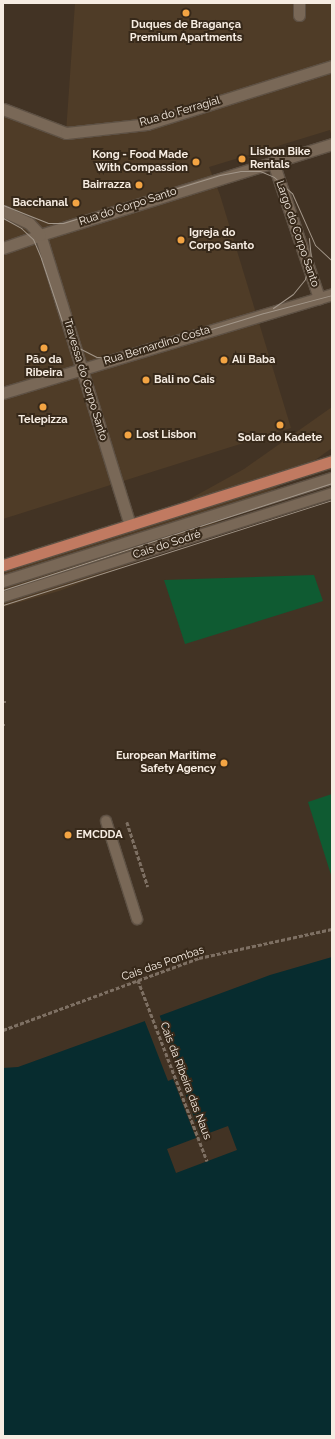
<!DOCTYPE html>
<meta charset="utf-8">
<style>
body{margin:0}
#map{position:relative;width:335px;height:1439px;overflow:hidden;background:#423324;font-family:Raleway,sans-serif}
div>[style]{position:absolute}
.built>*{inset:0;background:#4f3c27}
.green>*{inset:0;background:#0f5b32}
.water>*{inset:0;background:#072c2f}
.pier>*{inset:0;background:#423324}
.path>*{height:2.5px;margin-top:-1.25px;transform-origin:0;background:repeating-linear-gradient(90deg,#7e7063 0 4px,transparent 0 6px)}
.roads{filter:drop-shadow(1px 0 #5e5144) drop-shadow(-1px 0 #5e5144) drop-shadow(0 1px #5e5144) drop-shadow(0 -1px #5e5144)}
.service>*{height:10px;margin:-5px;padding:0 5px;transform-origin:5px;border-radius:5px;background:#796857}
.pedestrian>*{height:11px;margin:-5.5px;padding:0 5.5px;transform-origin:5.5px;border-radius:5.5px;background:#796857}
.minor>*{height:11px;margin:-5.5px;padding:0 5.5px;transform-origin:5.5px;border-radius:5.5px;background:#796857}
.tertiary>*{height:11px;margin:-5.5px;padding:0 5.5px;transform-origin:5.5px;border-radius:5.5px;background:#796857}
.primary>*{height:11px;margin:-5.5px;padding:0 5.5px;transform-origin:5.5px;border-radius:5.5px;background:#c17a61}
.tram>*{height:1px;margin:-0.5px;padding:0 0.5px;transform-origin:0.5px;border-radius:0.5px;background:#a3978a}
.dots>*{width:11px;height:11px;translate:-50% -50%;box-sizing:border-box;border:2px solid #37291a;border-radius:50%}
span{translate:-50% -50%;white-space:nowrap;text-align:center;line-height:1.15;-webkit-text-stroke:4px #37291a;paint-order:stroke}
.poi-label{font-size:11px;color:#f6ece2;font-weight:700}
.left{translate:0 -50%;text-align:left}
.right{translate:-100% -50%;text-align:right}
.street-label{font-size:11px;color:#f6ece2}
.frame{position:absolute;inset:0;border:4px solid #f6ece2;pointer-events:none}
</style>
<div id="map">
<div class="built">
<div style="clip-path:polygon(75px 3px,332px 3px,332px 138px,330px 130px,209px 167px,220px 195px,291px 428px,3px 519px,3px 108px,66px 133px)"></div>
<div style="clip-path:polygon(332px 407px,332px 448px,266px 495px,226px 518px,146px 558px,59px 591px,3px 607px,3px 573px,104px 539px,177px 506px,244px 469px)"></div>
</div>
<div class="green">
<div style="clip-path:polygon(314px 575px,323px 601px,185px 644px,164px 580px)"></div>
<div style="clip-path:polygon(332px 794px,332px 878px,308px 802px)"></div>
</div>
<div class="water">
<div style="clip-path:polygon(332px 957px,332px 1436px,3px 1436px,3px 1068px,18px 1067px,145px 1021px,150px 1032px,164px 1027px,159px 1016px,270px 975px)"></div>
</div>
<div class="pier">
<div style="clip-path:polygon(159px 1014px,182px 1075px,179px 1077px,201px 1136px,228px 1126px,237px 1150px,176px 1173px,167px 1149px,196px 1138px,173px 1079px,168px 1081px,144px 1019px,146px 1019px,150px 1030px,161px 1026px,157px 1016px)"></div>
</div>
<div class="path">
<div style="left:3px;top:702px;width:3px"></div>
<div style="left:3px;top:725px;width:2px"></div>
<div style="left:127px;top:822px;width:68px;rotate:72.1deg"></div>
<div style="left:138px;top:980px;width:194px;rotate:69.1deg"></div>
<div style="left:3px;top:1030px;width:209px;rotate:-20.2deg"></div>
<div style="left:199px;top:958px;width:136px;rotate:-12.3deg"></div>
</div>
<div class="roads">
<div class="service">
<div style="left:3px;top:597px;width:345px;rotate:-17.5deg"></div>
<div style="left:106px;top:821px;width:103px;rotate:72.4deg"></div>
</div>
<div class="pedestrian">
<div style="left:3px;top:248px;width:39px;rotate:-19deg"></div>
<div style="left:3px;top:581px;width:345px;rotate:-17.4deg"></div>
</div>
<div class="minor">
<div style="left:299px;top:3px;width:12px;rotate:90deg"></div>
<div style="left:3px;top:109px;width:67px;rotate:20.9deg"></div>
<div style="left:66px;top:133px;width:81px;rotate:-6.3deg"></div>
<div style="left:147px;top:124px;width:194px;rotate:-17.4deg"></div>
<div style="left:273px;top:162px;width:144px;rotate:71.3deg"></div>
<div style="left:3px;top:393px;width:344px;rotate:-16.7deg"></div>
<div style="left:130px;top:525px;width:304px;rotate:-107.2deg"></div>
<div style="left:40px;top:235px;width:306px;rotate:-17.3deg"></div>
</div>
<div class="tertiary">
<div style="left:3px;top:211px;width:29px;rotate:25deg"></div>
<div style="left:29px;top:223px;width:16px;rotate:47deg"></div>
</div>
<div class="primary">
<div style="left:3px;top:565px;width:345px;rotate:-17.5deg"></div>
</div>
</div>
<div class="tram">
<div style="left:3px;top:205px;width:48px;rotate:21.8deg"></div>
<div style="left:48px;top:223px;width:15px"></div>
<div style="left:63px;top:223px;width:164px;rotate:-17deg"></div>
<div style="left:220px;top:175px;width:20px;rotate:-11deg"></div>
<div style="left:240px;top:171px;width:20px"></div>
<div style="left:260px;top:171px;width:15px;rotate:23deg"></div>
<div style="left:274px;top:177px;width:24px;rotate:42deg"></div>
<div style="left:292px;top:193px;width:57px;rotate:66.1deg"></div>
<div style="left:315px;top:245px;width:23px;rotate:43deg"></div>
<div style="left:3px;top:218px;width:21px;rotate:29deg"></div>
<div style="left:21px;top:228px;width:16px;rotate:43deg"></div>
<div style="left:33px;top:239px;width:21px;rotate:67deg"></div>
<div style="left:41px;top:258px;width:82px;rotate:71.6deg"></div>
<div style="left:67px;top:336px;width:15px;rotate:48deg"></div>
<div style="left:77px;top:347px;width:22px;rotate:27deg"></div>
<div style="left:97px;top:357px;width:15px;rotate:4deg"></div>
<div style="left:112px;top:358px;width:11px;rotate:-10deg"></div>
<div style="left:123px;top:356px;width:147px;rotate:-17deg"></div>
<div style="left:264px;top:313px;width:70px;rotate:-14.8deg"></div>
<div style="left:273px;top:308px;width:24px;rotate:-35deg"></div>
<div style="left:293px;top:294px;width:19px;rotate:-51deg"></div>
<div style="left:305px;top:279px;width:22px;rotate:-74deg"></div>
<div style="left:311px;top:258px;width:20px;rotate:-96deg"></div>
<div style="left:3px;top:590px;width:346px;rotate:-18deg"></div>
<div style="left:3px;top:605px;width:345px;rotate:-17.7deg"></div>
</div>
<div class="dots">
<div style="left:186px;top:13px;background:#f3a443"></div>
<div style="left:242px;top:159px;background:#f3a443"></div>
<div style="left:196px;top:162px;background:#f3a443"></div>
<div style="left:139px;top:185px;background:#f3a443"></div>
<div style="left:76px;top:203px;background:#f3a443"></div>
<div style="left:181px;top:240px;background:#f3a443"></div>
<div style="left:44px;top:348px;background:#f3a443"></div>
<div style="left:224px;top:360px;background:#f3a443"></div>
<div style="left:146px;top:380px;background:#f3a443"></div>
<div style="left:43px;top:407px;background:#f3a443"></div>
<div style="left:280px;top:425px;background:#f3a443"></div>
<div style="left:128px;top:435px;background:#f3a443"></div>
<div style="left:224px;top:763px;background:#f3a443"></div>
<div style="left:68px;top:835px;background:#f3a443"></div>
</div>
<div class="poi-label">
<span style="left:186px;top:32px">Duques de Bragança<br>Premium Apartments</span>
<span class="left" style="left:250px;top:159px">Lisbon Bike<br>Rentals</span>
<span class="right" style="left:188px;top:162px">Kong - Food Made<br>With Compassion</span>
<span class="right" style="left:131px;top:185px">Bairrazza</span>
<span class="right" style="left:68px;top:203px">Bacchanal</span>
<span class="left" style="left:189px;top:240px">Igreja do<br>Corpo Santo</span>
<span class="left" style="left:232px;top:360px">Ali Baba</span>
<span style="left:44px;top:367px">Pão da<br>Ribeira</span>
<span class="left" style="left:154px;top:380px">Bali no Cais</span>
<span style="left:43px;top:420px">Telepizza</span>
<span class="left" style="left:136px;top:435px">Lost Lisbon</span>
<span style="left:280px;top:438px">Solar do Kadete</span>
<span class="right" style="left:216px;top:763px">European Maritime<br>Safety Agency</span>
<span class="left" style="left:76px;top:835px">EMCDDA</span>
</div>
<div class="street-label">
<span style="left:180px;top:112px;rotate:-16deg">Rua do Ferragial</span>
<span style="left:128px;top:207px;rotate:-18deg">Rua do Corpo Santo</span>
<span style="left:297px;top:234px;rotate:71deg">Largo do Corpo Santo</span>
<span style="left:157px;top:346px;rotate:-17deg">Rua Bernardino Costa</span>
<span style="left:85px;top:380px;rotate:73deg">Travessa do Corpo Santo</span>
<span style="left:167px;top:545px;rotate:-18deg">Cais do Sodré</span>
<span style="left:163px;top:964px;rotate:-19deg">Cais das Pombas</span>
<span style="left:185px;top:1081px;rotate:69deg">Cais da Ribeira das Naus</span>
</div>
<div class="frame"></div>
</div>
